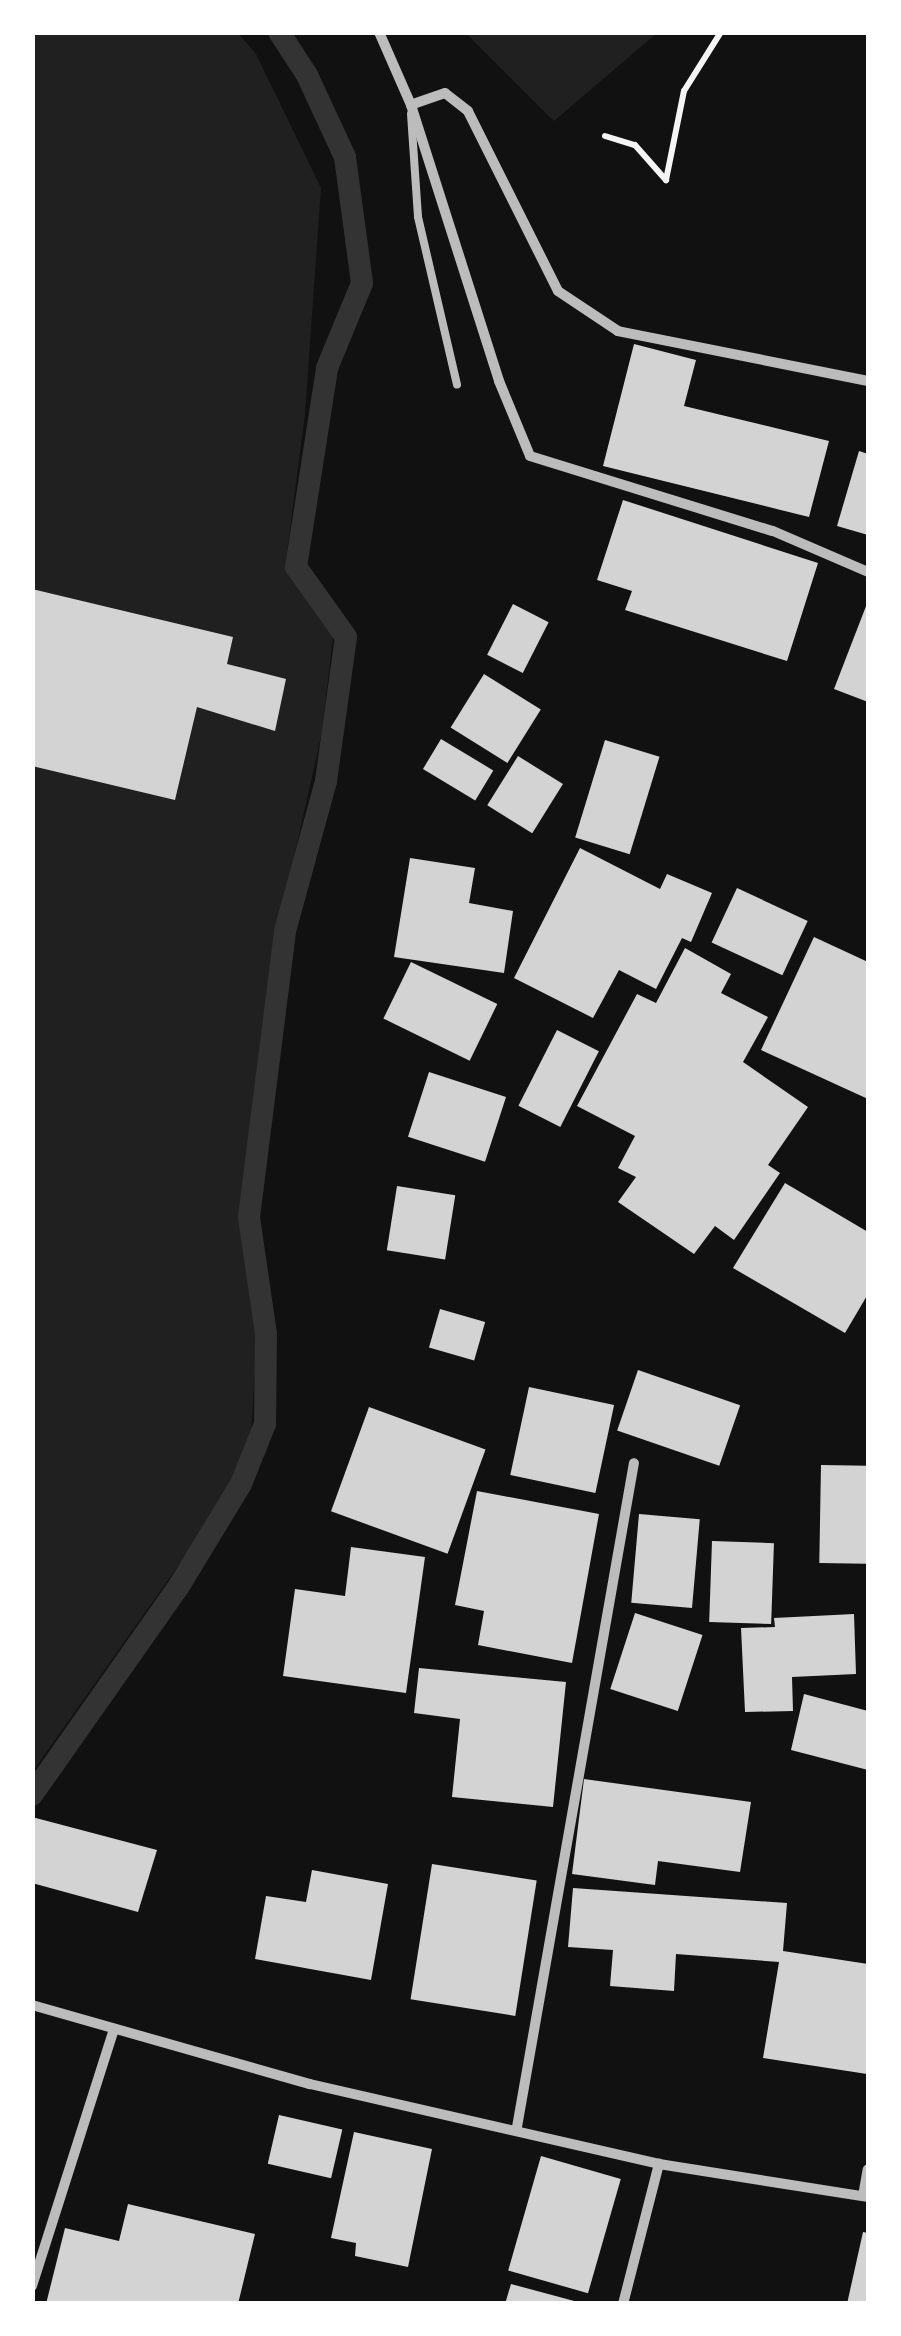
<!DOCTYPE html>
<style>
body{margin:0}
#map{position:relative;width:901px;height:2336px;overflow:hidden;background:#111;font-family:"Fira Sans Condensed",sans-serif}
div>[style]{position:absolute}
.green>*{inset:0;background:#202020}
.stream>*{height:22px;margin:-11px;padding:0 11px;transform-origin:11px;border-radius:11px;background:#333}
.building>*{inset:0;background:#d3d3d3;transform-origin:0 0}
.path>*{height:6px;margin:-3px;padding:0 3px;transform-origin:3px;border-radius:3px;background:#f5f5f5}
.service>*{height:8px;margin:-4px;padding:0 4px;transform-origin:4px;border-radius:4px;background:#bcbcbc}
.minor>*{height:10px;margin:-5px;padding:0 5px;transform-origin:5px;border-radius:5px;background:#bcbcbc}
span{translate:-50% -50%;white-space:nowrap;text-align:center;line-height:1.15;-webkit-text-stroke:10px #fff;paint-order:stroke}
.frame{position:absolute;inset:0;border:35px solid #fff;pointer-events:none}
</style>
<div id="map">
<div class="green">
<div style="clip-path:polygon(33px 33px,238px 33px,256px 54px,321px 188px,305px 414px,285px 568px,335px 619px,322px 732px,282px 911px,247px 1212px,258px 1322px,250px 1451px,212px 1518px,33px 1771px)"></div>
<div style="clip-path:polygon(466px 33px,657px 33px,554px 121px)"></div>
</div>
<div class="stream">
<div style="left:32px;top:1795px;width:256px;rotate:-54.9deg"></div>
<div style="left:179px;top:1586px;width:119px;rotate:-58.7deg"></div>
<div style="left:241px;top:1484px;width:65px;rotate:-68.2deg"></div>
<div style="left:265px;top:1424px;width:90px;rotate:-89.4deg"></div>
<div style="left:266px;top:1334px;width:118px;rotate:-98.3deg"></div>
<div style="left:249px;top:1217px;width:288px;rotate:-82.8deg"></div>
<div style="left:285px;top:931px;width:156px;rotate:-74.7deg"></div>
<div style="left:326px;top:781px;width:145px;rotate:-82.1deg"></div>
<div style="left:346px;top:637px;width:86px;rotate:-125.5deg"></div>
<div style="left:296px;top:567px;width:201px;rotate:-81.1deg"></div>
<div style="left:327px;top:368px;width:92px;rotate:-67.6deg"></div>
<div style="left:362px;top:283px;width:127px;rotate:-97.7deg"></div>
<div style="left:345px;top:157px;width:90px;rotate:-114.9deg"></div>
<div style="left:307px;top:75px;width:51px;rotate:-123.1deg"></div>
</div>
<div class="building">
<div style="clip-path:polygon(634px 344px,696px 360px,684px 406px,829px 441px,809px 517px,603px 466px)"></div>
<div style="clip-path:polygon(859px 451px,868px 454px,868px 535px,837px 526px)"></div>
<div style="clip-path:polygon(623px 500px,818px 563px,787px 661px,625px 610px,632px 591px,597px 580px)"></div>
<div style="clip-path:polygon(32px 589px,233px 637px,227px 664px,286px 679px,275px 731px,197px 707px,175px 800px,32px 766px)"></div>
<div style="clip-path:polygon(868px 601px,868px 702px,834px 689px)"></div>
<div style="left:513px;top:604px;width:40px;height:57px;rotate:27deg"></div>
<div style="left:484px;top:674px;width:67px;height:63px;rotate:32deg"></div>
<div style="left:441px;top:739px;width:61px;height:35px;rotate:31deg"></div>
<div style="left:605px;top:740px;width:57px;height:102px;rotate:17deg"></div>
<div style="left:518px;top:756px;width:53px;height:58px;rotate:32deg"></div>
<div style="clip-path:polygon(580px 848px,660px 889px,667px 874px,712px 893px,691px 942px,682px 938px,656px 989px,619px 970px,593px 1018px,514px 978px)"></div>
<div style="clip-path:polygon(410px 858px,475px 868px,469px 903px,513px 911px,504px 973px,394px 957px)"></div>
<div style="left:737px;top:888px;width:78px;height:60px;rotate:25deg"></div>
<div style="clip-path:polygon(814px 937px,868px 962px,868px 1099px,761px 1050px)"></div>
<div style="clip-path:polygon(685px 948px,731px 974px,721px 993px,768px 1017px,743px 1062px,808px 1107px,768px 1165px,780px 1173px,734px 1240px,715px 1226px,694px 1254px,618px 1202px,636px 1177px,618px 1168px,635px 1136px,577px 1106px,637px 994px,656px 1003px)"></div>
<div style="left:411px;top:962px;width:96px;height:63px;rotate:26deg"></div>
<div style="left:557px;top:1030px;width:47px;height:85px;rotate:27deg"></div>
<div style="left:429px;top:1072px;width:81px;height:68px;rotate:18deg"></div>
<div style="clip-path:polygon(785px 1183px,868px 1232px,868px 1294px,845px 1333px,733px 1268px)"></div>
<div style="left:397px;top:1186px;width:59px;height:65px;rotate:9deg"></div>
<div style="left:440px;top:1309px;width:47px;height:40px;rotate:16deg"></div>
<div style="left:638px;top:1370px;width:108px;height:64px;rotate:19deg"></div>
<div style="left:529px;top:1387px;width:87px;height:90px;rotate:12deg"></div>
<div style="left:369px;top:1407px;width:124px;height:111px;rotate:20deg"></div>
<div style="left:821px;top:1465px;width:47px;height:98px;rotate:1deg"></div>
<div style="clip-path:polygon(477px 1491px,599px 1514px,572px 1663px,478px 1645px,484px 1611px,455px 1605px)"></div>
<div style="left:639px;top:1514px;width:61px;height:89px;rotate:5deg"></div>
<div style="left:712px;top:1541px;width:62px;height:81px;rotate:2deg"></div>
<div style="clip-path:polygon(351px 1547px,425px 1557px,406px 1693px,283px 1676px,295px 1589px,345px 1596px)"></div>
<div style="left:635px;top:1613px;width:71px;height:80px;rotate:18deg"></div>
<div style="clip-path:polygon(854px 1614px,856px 1674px,792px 1677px,793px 1711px,745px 1712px,741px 1628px,775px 1627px,774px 1618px)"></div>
<div style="clip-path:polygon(419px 1668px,566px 1682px,553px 1807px,452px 1797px,460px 1719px,414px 1713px)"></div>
<div style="clip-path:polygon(804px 1694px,868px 1711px,868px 1770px,791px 1750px)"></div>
<div style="clip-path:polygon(584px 1779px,751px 1802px,740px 1872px,658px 1861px,655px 1885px,572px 1874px)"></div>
<div style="clip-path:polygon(32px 1817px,157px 1850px,138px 1912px,32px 1883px)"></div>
<div style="left:432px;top:1864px;width:106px;height:137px;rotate:9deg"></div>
<div style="clip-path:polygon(312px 1870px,388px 1884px,371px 1980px,255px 1959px,266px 1896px,306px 1902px)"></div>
<div style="clip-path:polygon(573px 1888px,787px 1903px,783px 1951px,868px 1964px,867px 2074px,763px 2058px,779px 1962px,676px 1954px,674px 1991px,610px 1986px,613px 1950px,568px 1947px)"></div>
<div style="left:279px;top:2115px;width:65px;height:50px;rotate:13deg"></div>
<div style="clip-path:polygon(354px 2132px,432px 2149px,408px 2267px,355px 2256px,356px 2243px,331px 2238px)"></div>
<div style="left:541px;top:2156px;width:83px;height:119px;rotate:16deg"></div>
<div style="clip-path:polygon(128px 2204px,255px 2234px,238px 2304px,46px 2304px,65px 2228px,119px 2241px)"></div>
<div style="clip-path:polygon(863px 2232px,868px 2233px,868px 2304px,847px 2304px)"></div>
<div style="clip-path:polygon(511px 2284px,578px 2302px,578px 2304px,505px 2304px)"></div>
</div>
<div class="path">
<div style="left:605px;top:136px;width:31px;rotate:17deg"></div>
<div style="left:635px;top:145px;width:47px;rotate:48.5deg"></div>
<div style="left:666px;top:180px;width:91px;rotate:-78.6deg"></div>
<div style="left:684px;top:91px;width:70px;rotate:-57.9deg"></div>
</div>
<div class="service">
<div style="left:411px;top:114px;width:103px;rotate:86.1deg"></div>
<div style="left:418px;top:217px;width:172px;rotate:76.9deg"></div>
</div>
<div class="minor">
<div style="left:379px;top:32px;width:80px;rotate:66.3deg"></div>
<div style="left:868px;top:381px;width:255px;rotate:-168.7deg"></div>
<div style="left:618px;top:331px;width:72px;rotate:-146.3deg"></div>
<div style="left:558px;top:291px;width:201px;rotate:-116.6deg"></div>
<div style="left:468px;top:111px;width:29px;rotate:-142deg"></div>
<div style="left:445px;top:93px;width:36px;rotate:161deg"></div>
<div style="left:411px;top:105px;width:290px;rotate:72.3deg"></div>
<div style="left:499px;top:381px;width:81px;rotate:67.5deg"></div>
<div style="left:530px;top:456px;width:254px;rotate:17.2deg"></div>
<div style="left:773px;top:531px;width:103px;rotate:23.3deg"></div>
<div style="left:32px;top:2005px;width:289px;rotate:15.9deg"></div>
<div style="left:310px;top:2084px;width:358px;rotate:12.9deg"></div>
<div style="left:659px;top:2164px;width:212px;rotate:9deg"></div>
<div style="left:517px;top:2127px;width:674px;rotate:-80.01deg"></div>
<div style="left:863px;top:2196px;width:27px;rotate:-80deg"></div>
<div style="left:32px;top:2286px;width:270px;rotate:-72.3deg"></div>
<div style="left:623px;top:2304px;width:145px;rotate:-75.6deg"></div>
</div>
<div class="frame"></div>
</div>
